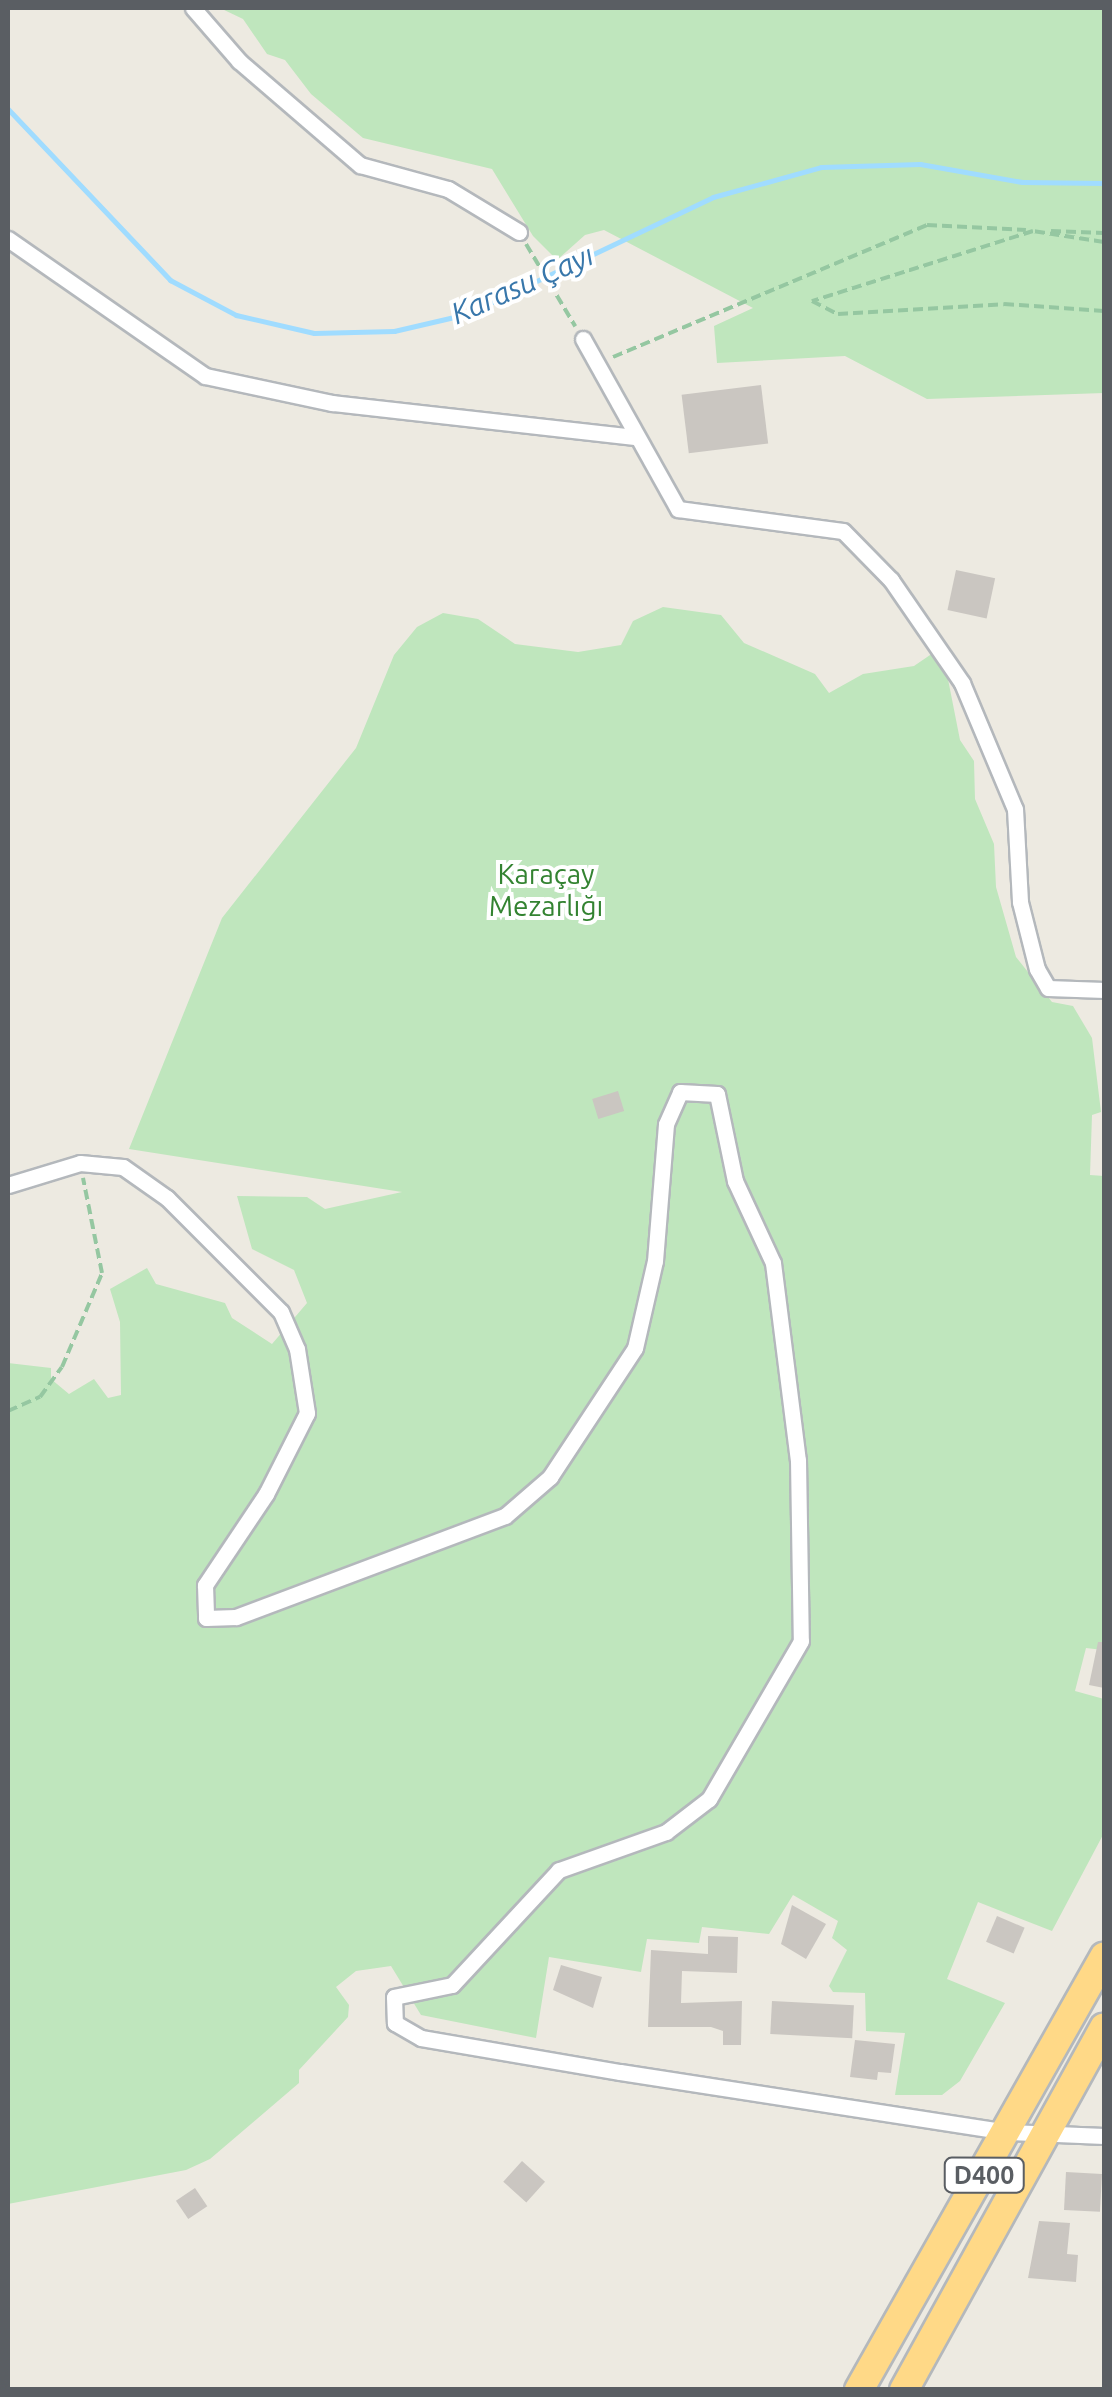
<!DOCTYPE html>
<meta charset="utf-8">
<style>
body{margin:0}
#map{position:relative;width:1112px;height:2397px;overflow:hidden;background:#edeae1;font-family:Ubuntu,sans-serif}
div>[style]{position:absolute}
.green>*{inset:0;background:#bfe6bd}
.stream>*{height:5px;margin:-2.5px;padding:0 2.5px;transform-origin:2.5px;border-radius:2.5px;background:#a0dcff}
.building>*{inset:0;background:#cac6c1;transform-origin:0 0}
.path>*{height:4px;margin-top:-2px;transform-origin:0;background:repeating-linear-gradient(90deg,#95c7a1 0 10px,transparent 0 15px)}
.roads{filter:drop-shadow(2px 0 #b4b8bc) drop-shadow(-2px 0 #b4b8bc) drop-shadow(0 2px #b4b8bc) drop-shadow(0 -2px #b4b8bc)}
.street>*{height:15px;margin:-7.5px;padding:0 7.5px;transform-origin:7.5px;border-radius:7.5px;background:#fff}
.highway>*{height:28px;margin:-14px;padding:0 14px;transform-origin:14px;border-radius:14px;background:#ffd987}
span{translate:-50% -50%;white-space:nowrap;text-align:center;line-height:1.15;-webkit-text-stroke:8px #fff;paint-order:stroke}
.shield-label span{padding:2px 8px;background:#fff;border:2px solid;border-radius:8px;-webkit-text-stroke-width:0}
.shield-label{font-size:25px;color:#5a5e63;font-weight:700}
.park-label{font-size:28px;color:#338331}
.water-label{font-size:30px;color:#3877ab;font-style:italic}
.frame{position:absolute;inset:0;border:10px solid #5a5e63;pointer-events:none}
</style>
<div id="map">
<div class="green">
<div style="clip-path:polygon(220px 8px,1104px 8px,1104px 393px,927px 399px,845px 356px,717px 363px,714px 326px,753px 308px,604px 230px,585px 235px,557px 260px,533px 236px,492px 169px,363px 138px,311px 94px,285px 60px,267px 54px,243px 19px)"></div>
<div style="clip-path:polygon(663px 607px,721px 615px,744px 643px,815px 674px,829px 693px,863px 674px,914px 666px,933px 653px,946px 669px,960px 740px,974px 761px,975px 799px,994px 844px,996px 887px,1016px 957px,1052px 1002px,1073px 1006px,1092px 1038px,1101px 1112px,1092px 1115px,1090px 1175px,1104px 1176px,1104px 1642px,1103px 1650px,1086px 1648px,1075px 1691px,1104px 1699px,1104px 1833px,1052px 1931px,978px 1902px,947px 1979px,1005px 2003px,960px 2081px,942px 2095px,895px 2095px,905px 2033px,866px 2031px,865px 1993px,833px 1992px,829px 1986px,847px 1950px,832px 1938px,838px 1921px,793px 1895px,769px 1934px,702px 1927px,699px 1943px,647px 1939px,641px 1972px,549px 1957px,536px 2038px,421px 2015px,391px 1966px,356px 1971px,336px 1987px,349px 2005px,348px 2017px,299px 2070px,299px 2083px,210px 2159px,186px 2170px,8px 2204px,8px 1363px,51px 1368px,51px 1379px,69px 1394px,94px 1379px,108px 1398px,121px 1395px,120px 1322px,110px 1289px,147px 1268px,156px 1284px,225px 1303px,232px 1318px,272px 1344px,307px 1303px,294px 1270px,252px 1249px,237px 1196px,307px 1197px,325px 1209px,402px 1192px,129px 1149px,222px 918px,356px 748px,394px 655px,417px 627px,443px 613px,478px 619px,515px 644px,578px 652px,621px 645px,633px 621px)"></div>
</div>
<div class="stream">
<div style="left:8px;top:109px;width:236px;rotate:46.5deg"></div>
<div style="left:170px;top:280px;width:75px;rotate:27.9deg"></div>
<div style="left:236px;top:315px;width:80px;rotate:13deg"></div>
<div style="left:314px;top:333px;width:80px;rotate:-1.4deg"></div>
<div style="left:394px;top:331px;width:75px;rotate:-13.1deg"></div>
<div style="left:467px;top:314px;width:272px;rotate:-25.4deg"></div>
<div style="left:713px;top:197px;width:112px;rotate:-15.5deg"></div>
<div style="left:821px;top:167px;width:99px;rotate:-1.7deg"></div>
<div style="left:920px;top:164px;width:104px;rotate:10deg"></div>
<div style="left:1022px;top:182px;width:82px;rotate:0.7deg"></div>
</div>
<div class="building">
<div style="left:761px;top:385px;width:59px;height:80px;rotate:83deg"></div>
<div style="left:956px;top:570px;width:40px;height:41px;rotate:12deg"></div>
<div style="left:618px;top:1091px;width:21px;height:27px;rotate:73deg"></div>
<div style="clip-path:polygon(1098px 1642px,1104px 1642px,1104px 1688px,1089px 1685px)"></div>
<div style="clip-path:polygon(792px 1905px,826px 1924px,806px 1959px,781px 1944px)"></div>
<div style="left:997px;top:1916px;width:30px;height:28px;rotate:23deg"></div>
<div style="clip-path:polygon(708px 1936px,738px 1937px,737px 1973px,682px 1971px,681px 2003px,742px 2001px,741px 2045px,723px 2045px,723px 2031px,711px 2027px,648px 2027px,651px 1950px,708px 1954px)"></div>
<div style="clip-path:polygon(561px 1965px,602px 1977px,593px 2008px,553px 1990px)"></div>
<div style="left:772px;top:2001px;width:82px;height:33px;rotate:3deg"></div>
<div style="clip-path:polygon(855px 2040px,895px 2044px,891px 2073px,878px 2072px,877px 2080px,850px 2077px)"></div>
<div style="left:522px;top:2161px;width:31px;height:28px;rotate:42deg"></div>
<div style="left:1066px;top:2172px;width:36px;height:38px;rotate:3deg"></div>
<div style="left:195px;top:2188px;width:22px;height:23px;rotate:56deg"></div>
<div style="clip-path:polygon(1039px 2221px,1070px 2223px,1067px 2254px,1078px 2255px,1076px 2282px,1028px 2278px)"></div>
</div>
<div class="path">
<div style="left:1051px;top:231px;width:53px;rotate:2.2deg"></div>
<div style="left:1104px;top:242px;width:72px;rotate:-171.2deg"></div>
<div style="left:1033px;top:231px;width:232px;rotate:162.4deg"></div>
<div style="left:812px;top:301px;width:29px;rotate:27deg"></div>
<div style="left:838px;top:314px;width:166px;rotate:-3.4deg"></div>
<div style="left:1004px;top:304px;width:100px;rotate:4deg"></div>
<div style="left:526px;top:244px;width:96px;rotate:59.1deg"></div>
<div style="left:613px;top:357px;width:341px;rotate:-22.8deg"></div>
<div style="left:927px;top:225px;width:99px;rotate:2.9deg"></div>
<div style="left:8px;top:1411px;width:35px;rotate:-24deg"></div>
<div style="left:40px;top:1397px;width:37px;rotate:-54deg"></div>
<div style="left:62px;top:1367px;width:102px;rotate:-66.9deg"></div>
<div style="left:102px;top:1273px;width:97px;rotate:-101.3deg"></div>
</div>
<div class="roads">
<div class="street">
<div style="left:193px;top:8px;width:70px;rotate:49deg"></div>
<div style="left:239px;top:61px;width:160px;rotate:40.7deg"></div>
<div style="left:360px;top:165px;width:91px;rotate:15.3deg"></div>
<div style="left:448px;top:189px;width:83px;rotate:31.2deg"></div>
<div style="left:8px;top:239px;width:240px;rotate:34.8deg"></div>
<div style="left:205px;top:376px;width:130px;rotate:12deg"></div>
<div style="left:332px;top:403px;width:306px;rotate:6.4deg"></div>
<div style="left:583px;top:339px;width:195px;rotate:60.8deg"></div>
<div style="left:678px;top:509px;width:166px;rotate:7.6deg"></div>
<div style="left:843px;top:531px;width:69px;rotate:45.6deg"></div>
<div style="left:891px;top:580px;width:125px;rotate:55.4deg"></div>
<div style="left:962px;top:683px;width:137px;rotate:67.2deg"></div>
<div style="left:1015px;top:809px;width:93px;rotate:86.9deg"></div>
<div style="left:1020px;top:902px;width:69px;rotate:75.8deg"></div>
<div style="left:1037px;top:969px;width:22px;rotate:60deg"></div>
<div style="left:1048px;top:988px;width:56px;rotate:2deg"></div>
<div style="left:8px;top:1185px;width:75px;rotate:-17deg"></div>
<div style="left:80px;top:1163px;width:43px;rotate:5.3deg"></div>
<div style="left:123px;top:1167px;width:54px;rotate:35.2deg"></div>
<div style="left:167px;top:1198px;width:161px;rotate:45deg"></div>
<div style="left:281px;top:1312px;width:40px;rotate:66.6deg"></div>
<div style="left:297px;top:1349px;width:65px;rotate:81.1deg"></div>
<div style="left:307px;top:1413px;width:91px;rotate:116.8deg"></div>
<div style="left:266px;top:1494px;width:110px;rotate:123.8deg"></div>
<div style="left:205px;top:1585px;width:33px;rotate:88deg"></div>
<div style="left:206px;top:1618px;width:30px;rotate:-2deg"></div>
<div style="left:236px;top:1617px;width:287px;rotate:-20.6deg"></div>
<div style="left:505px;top:1516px;width:60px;rotate:-40.9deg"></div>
<div style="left:550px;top:1477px;width:154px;rotate:-56.6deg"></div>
<div style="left:635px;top:1348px;width:89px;rotate:-77.1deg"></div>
<div style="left:655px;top:1261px;width:137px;rotate:-85.4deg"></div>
<div style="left:666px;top:1124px;width:35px;rotate:-66deg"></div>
<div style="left:680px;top:1092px;width:37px;rotate:3deg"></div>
<div style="left:717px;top:1094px;width:89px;rotate:78.3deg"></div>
<div style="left:735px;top:1181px;width:90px;rotate:65.1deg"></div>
<div style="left:773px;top:1263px;width:199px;rotate:82.8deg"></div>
<div style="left:798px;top:1460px;width:181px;rotate:89.1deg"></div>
<div style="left:801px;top:1641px;width:183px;rotate:120.2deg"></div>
<div style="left:709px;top:1799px;width:54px;rotate:142.5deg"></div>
<div style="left:666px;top:1832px;width:114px;rotate:160.4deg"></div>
<div style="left:559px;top:1870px;width:157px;rotate:132.9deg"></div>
<div style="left:452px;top:1985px;width:59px;rotate:168.3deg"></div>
<div style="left:394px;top:1997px;width:26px;rotate:88deg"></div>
<div style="left:395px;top:2023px;width:30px;rotate:30deg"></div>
<div style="left:421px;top:2038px;width:202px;rotate:9.7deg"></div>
<div style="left:620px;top:2072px;width:394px;rotate:8.8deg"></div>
<div style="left:1009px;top:2132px;width:95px;rotate:2.4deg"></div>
</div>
<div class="highway">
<div style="left:859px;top:2390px;width:498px;rotate:-60.5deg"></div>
<div style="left:904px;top:2390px;width:414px;rotate:-61.1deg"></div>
</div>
</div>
<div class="shield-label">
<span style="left:984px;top:2175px">D400</span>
</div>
<div class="park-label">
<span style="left:546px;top:890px">Karaçay<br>Mezarlığı</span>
</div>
<div class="water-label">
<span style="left:522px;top:284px;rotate:-24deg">Karasu Çayı</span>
</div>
<div class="frame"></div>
</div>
